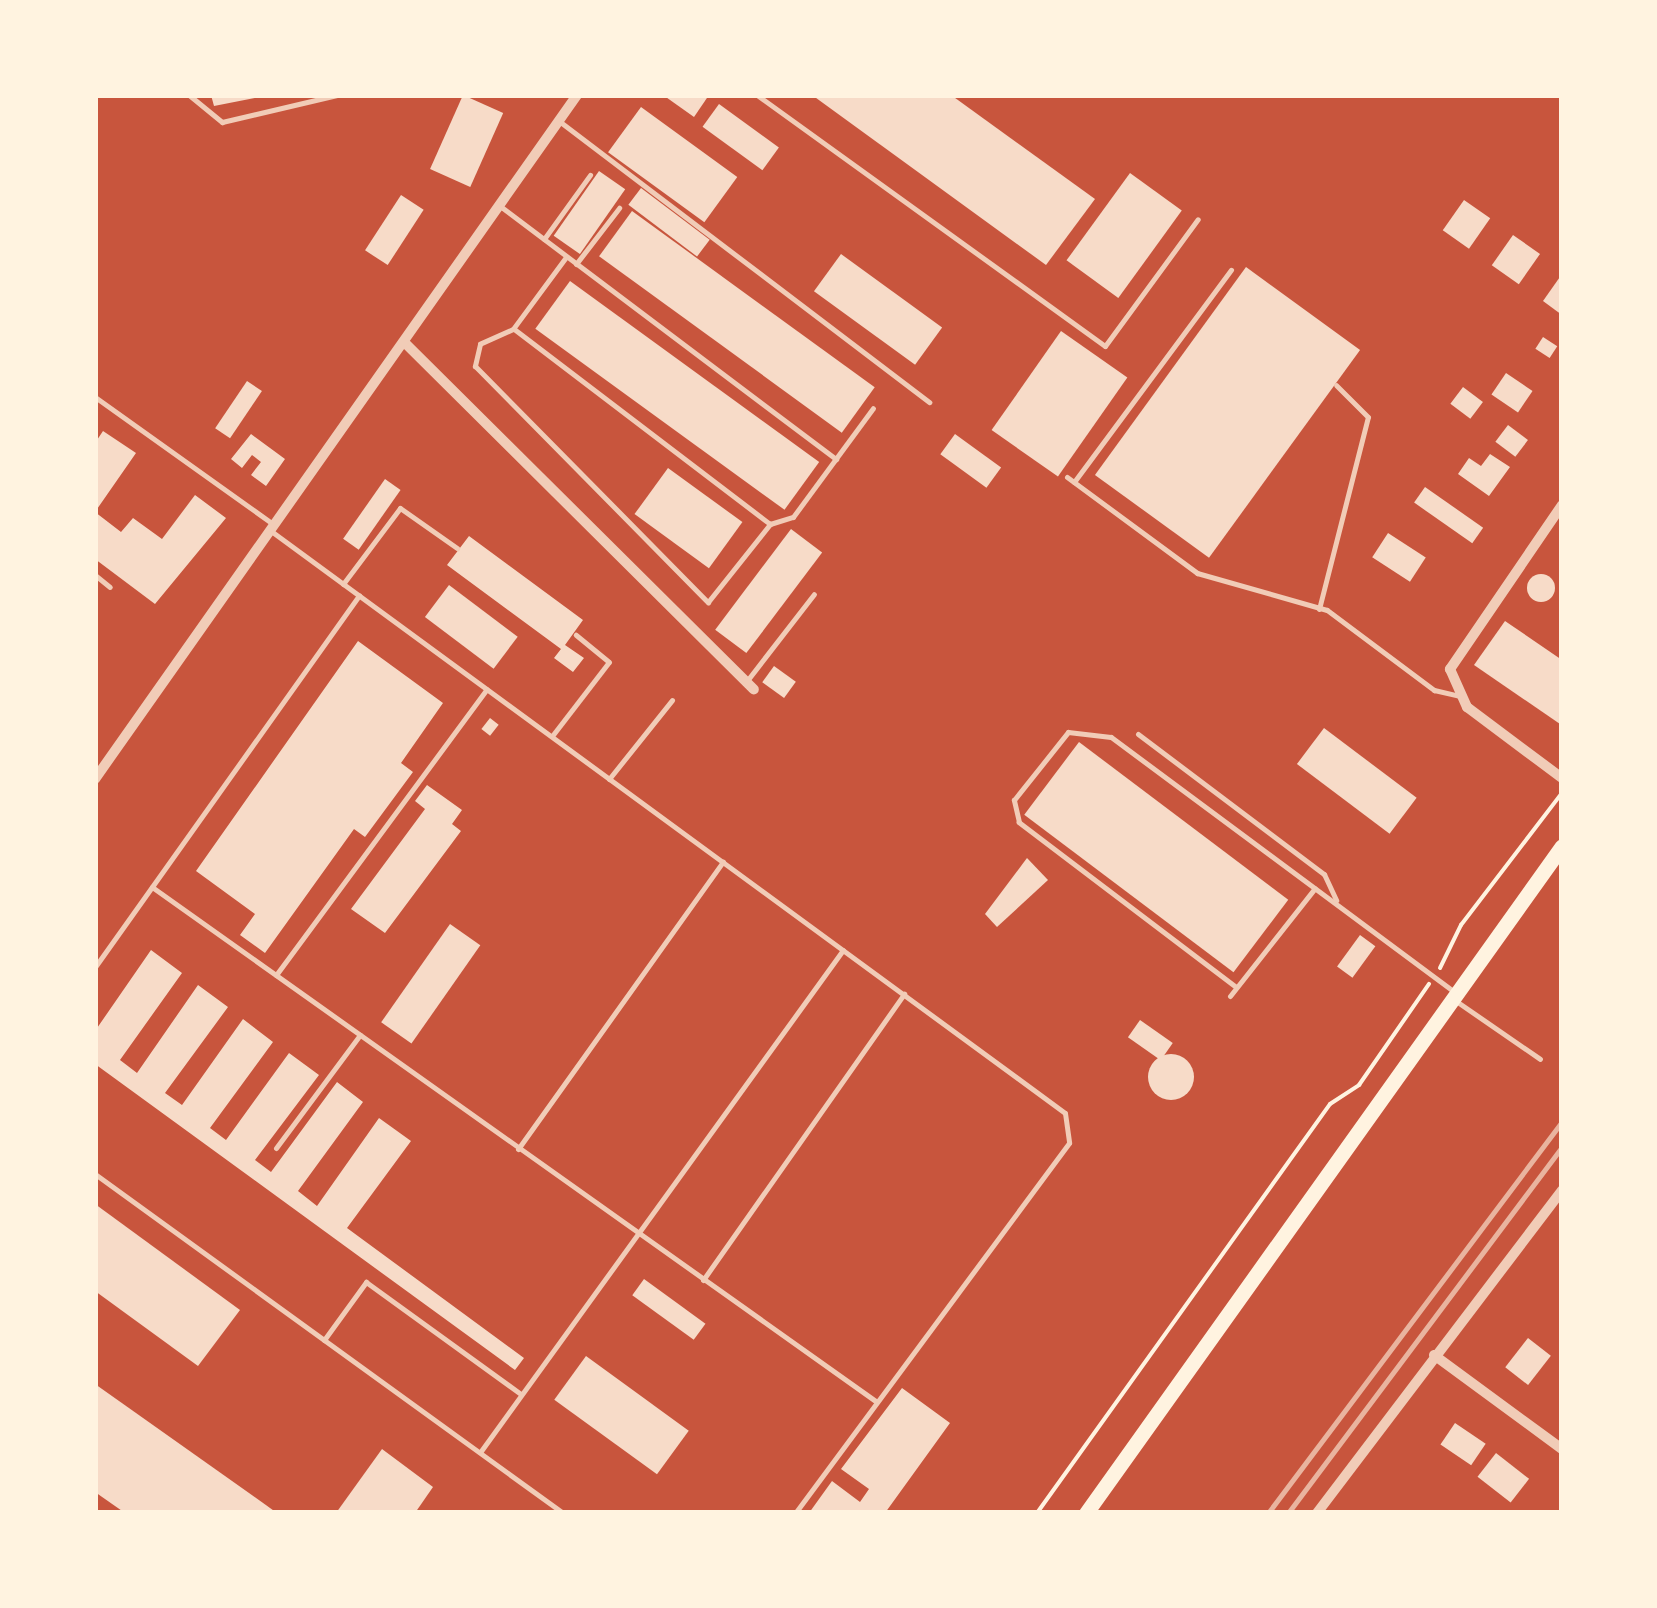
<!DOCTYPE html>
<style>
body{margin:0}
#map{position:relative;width:1657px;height:1608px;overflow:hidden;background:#c8553d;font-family:Poppins,sans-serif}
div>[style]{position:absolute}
.building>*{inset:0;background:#f7dbc8;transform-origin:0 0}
.round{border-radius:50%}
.path>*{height:4px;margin:-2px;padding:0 2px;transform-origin:2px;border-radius:2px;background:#fff3e0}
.service>*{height:5px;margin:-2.5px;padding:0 2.5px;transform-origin:2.5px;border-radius:2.5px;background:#f1ccb7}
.minor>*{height:10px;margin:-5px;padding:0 5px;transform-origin:5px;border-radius:5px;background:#f1ccb7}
.primary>*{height:15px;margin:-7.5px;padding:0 7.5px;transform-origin:7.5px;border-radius:7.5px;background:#fff3e0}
.rail>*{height:5px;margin:-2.5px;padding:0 2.5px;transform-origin:2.5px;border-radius:2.5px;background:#e9b49f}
span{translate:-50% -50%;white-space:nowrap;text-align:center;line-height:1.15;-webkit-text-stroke:8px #fff3e0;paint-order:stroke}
.frame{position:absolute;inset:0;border:98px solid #fff3e0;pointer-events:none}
</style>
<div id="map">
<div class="building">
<div style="clip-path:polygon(211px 95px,260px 95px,260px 97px,214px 106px)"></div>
<div style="left:463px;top:95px;width:44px;height:81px;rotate:24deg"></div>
<div style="clip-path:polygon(663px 95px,709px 95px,694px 117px)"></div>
<div style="clip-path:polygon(812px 95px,951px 95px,1095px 199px,1046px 265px)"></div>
<div style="left:719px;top:104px;width:74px;height:28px;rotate:36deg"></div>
<div style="left:641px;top:107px;width:119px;height:56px;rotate:36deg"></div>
<div style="left:599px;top:171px;width:32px;height:79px;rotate:35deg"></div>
<div style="left:1130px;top:173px;width:64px;height:108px;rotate:36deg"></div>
<div style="left:641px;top:188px;width:86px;height:21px;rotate:37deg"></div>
<div style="left:401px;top:195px;width:27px;height:66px;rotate:33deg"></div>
<div style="left:1464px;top:200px;width:32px;height:37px;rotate:35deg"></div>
<div style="left:632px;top:211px;width:300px;height:56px;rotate:36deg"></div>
<div style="left:1513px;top:235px;width:33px;height:37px;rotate:35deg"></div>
<div style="left:841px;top:254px;width:125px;height:46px;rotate:36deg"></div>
<div style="left:1246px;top:267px;width:141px;height:257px;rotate:36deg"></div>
<div style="clip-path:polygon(1562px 274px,1562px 315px,1543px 301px)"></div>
<div style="left:570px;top:281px;width:308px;height:59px;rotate:36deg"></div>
<div style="left:1061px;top:331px;width:81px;height:121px;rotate:35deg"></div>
<div style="left:1543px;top:337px;width:17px;height:14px;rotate:33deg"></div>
<div style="left:1506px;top:373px;width:32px;height:26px;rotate:34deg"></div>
<div style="left:247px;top:381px;width:18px;height:57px;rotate:34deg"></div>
<div style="left:1463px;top:387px;width:25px;height:21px;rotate:37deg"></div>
<div style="left:1508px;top:425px;width:25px;height:21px;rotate:37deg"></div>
<div style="clip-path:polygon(103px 431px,136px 453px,95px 512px,121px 532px,133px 518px,162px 539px,195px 495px,226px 518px,155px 604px,95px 559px,95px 443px)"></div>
<div style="clip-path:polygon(251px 434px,285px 459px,266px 486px,251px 475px,261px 462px,252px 455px,242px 468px,231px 459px)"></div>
<div style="left:955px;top:434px;width:57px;height:25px;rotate:36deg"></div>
<div style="clip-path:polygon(1490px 454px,1510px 467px,1489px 496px,1458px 474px,1469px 458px,1481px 466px)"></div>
<div style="left:668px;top:468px;width:92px;height:57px;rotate:36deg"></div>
<div style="left:385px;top:479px;width:19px;height:73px;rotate:35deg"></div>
<div style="left:1425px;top:487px;width:71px;height:19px;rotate:35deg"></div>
<div style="left:791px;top:529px;width:39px;height:126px;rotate:37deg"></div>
<div style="left:1388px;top:533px;width:45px;height:29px;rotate:33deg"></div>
<div style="clip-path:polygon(469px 536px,583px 620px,565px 645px,584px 658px,573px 672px,554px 658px,561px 649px,447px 565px)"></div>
<div class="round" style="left:1527px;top:574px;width:28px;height:28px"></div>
<div style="left:449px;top:585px;width:86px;height:40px;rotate:37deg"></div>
<div style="clip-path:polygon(1505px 621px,1562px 660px,1560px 724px,1474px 665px)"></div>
<div style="clip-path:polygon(358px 641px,443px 703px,401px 763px,413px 772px,365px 837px,354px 829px,265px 953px,240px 935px,255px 914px,196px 871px)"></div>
<div style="left:774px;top:666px;width:27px;height:20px;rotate:36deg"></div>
<div style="left:490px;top:718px;width:11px;height:14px;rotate:38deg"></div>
<div style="left:1324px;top:728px;width:116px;height:45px;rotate:37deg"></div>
<div style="left:1079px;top:742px;width:262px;height:91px;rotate:37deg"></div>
<div style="clip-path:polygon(427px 785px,462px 810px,452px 824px,461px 831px,385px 933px,351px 909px,425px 809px,415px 801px)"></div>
<div style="clip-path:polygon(1027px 858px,1048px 880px,997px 927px,985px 914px)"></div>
<div style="left:450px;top:924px;width:37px;height:120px;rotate:35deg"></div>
<div style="left:1360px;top:935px;width:19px;height:39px;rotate:36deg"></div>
<div style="clip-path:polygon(151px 950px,182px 973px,120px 1060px,137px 1073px,198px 985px,228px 1007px,165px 1093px,182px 1105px,243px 1019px,273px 1042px,210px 1128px,226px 1140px,289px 1053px,319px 1075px,255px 1160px,271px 1172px,337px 1082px,363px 1102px,298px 1191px,317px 1206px,379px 1118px,411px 1141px,347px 1228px,524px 1358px,515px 1370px,95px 1064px,95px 1031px)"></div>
<div style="left:1140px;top:1020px;width:40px;height:21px;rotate:35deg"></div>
<div class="round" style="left:1148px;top:1054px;width:46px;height:46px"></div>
<div style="clip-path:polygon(95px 1204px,240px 1310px,198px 1366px,95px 1291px)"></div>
<div style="left:644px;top:1279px;width:76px;height:20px;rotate:36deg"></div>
<div style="left:1528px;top:1338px;width:29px;height:37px;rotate:38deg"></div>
<div style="left:586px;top:1356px;width:127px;height:54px;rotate:36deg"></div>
<div style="clip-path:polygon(95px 1384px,249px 1493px,277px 1513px,125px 1513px,95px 1492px)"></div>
<div style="clip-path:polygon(902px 1388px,950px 1423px,885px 1513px,809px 1513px,832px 1481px,860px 1502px,869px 1489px,841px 1469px)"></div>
<div style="left:1455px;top:1423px;width:37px;height:26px;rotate:34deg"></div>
<div style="clip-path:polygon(382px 1449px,433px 1487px,415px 1513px,336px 1513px)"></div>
<div style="left:1496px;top:1453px;width:42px;height:30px;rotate:38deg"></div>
</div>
<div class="path">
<div style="left:1440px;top:968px;width:48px;rotate:-64deg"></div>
<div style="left:1461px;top:925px;width:166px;rotate:-52.6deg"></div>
<div style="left:1037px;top:1513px;width:503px;rotate:-54.38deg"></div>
<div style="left:1330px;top:1104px;width:35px;rotate:-33deg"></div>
<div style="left:1359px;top:1085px;width:123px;rotate:-55.3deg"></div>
</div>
<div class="service">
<div style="left:189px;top:95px;width:43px;rotate:39.3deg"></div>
<div style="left:222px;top:122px;width:118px;rotate:-13.2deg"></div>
<div style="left:757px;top:95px;width:429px;rotate:35.8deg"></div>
<div style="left:1105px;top:346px;width:157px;rotate:-53.8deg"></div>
<div style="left:559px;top:121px;width:465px;rotate:37.2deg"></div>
<div style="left:500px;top:206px;width:421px;rotate:37deg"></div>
<div style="left:544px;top:239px;width:79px;rotate:-54.3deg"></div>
<div style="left:566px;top:257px;width:89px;rotate:126.4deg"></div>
<div style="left:513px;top:329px;width:36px;rotate:156deg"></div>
<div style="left:480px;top:344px;width:23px;rotate:103deg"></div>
<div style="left:475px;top:366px;width:332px;rotate:45.4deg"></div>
<div style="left:708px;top:602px;width:100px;rotate:-51.5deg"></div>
<div style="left:770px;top:524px;width:24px;rotate:-17deg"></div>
<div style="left:793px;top:517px;width:135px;rotate:-53.7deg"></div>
<div style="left:576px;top:264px;width:71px;rotate:-52.5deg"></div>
<div style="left:514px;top:329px;width:322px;rotate:37.3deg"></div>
<div style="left:95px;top:397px;width:219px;rotate:35.5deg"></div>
<div style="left:1067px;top:477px;width:162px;rotate:36.4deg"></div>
<div style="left:1197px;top:573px;width:135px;rotate:15.9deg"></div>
<div style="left:1327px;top:610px;width:134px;rotate:36.8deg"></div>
<div style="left:1434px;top:690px;width:26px;rotate:13deg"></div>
<div style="left:1074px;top:482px;width:264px;rotate:-53.5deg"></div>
<div style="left:271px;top:531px;width:984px;rotate:36.24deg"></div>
<div style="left:1065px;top:1113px;width:30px;rotate:82deg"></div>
<div style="left:1069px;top:1143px;width:460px;rotate:126.5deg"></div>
<div style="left:95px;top:575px;width:19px;rotate:39deg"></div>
<div style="left:343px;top:584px;width:95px;rotate:-53.1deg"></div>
<div style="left:400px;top:508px;width:70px;rotate:35.1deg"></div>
<div style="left:1319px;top:609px;width:198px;rotate:-75.7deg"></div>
<div style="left:1368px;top:417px;width:45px;rotate:-135deg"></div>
<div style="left:746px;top:682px;width:111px;rotate:-52.3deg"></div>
<div style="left:1138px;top:734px;width:233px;rotate:37deg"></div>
<div style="left:1324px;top:874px;width:29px;rotate:65deg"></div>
<div style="left:552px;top:736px;width:93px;rotate:-52.4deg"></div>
<div style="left:609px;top:662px;width:43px;rotate:-140.7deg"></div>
<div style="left:609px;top:779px;width:101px;rotate:-51.4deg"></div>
<div style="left:152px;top:887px;width:889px;rotate:35.39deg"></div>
<div style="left:95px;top:967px;width:456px;rotate:-54.6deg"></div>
<div style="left:276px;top:975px;width:355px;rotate:-53.6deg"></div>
<div style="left:1236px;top:987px;width:273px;rotate:-142.8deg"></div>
<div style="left:1019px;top:822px;width:23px;rotate:-103deg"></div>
<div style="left:1014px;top:800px;width:87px;rotate:-51.5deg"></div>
<div style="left:1068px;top:732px;width:43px;rotate:6.6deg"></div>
<div style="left:1111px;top:737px;width:427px;rotate:36.6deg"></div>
<div style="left:1230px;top:996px;width:137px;rotate:-51.8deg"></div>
<div style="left:1456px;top:1001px;width:102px;rotate:34.6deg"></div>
<div style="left:276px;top:1148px;width:141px;rotate:-53.4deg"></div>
<div style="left:518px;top:1149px;width:353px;rotate:-54.5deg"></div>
<div style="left:95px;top:1174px;width:578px;rotate:35.92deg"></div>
<div style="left:703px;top:1280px;width:350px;rotate:-54.9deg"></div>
<div style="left:324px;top:1340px;width:72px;rotate:-54.1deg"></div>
<div style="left:366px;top:1282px;width:191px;rotate:35.9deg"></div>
<div style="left:481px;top:1451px;width:618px;rotate:-54.15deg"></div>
</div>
<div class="minor">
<div style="left:404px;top:342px;width:493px;rotate:44.8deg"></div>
<div style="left:1562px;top:505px;width:199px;rotate:124.3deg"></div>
<div style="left:1450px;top:669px;width:42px;rotate:65.9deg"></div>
<div style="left:1467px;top:707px;width:119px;rotate:36.8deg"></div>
<div style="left:95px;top:779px;width:837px;rotate:-54.83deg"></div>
<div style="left:1434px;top:1355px;width:159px;rotate:36.3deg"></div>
<div style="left:1317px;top:1513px;width:405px;rotate:-52.8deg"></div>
</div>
<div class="primary">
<div style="left:1086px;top:1513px;width:819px;rotate:-54.49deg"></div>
</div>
<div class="rail">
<div style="left:1268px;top:1513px;width:490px;rotate:-53.1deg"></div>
<div style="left:1288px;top:1513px;width:454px;rotate:-53.2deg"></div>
</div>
<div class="frame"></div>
</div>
